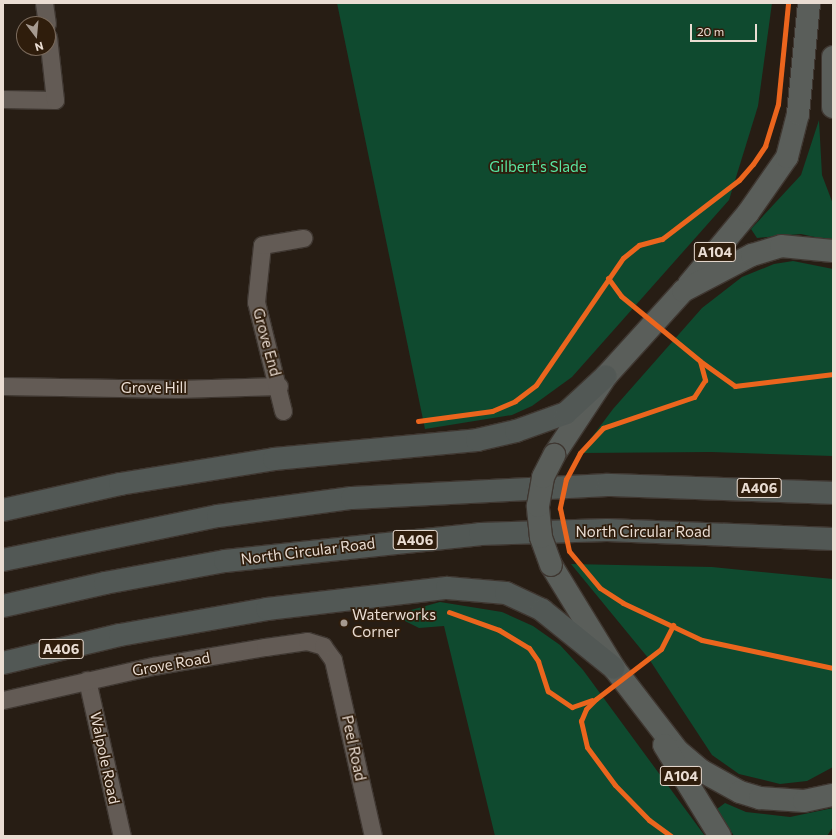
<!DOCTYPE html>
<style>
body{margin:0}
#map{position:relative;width:836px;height:839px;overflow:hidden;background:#271d14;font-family:Commissioner,sans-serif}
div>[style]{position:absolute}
.green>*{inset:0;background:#0f4a2f}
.roads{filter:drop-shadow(1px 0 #3f3731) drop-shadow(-1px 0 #3f3731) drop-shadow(0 1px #3f3731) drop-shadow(0 -1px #3f3731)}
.street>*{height:17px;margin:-8.5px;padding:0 8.5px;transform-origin:8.5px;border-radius:8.5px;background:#635b55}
.primary>*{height:22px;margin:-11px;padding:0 11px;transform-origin:11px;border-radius:11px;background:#5a5e5a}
.highway>*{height:22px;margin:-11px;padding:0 11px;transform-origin:11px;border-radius:11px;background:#525855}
.bridges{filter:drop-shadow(1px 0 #3f3731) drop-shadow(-1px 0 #3f3731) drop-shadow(0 1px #3f3731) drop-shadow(0 -1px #3f3731)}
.primary-bridge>*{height:22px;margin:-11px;padding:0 11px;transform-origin:11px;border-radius:11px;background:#5a5e5a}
.cycleway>*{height:5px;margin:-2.5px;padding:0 2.5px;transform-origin:2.5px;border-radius:2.5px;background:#eb651d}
.dots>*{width:11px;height:11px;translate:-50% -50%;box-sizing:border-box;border:2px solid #2f1d0c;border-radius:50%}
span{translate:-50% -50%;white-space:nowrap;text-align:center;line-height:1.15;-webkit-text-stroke:3.5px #2f1d0c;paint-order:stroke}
.shield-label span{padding:1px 3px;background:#2f1d0c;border:1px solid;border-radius:3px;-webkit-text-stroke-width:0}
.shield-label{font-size:14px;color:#eaddd3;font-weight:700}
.park-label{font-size:15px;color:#58e4a0}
.street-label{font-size:15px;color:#eaddd3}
.poi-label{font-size:15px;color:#eaddd3}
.left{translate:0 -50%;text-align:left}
.frame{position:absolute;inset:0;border:4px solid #eaddd3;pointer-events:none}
.north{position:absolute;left:16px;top:16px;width:40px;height:40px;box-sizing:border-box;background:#2f1d0c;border:1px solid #7a6a5c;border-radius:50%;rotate:164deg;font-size:11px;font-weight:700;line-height:16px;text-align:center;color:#eaddd3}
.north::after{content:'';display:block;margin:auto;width:14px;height:18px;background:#a69a90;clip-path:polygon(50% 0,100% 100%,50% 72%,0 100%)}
.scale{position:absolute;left:690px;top:24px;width:67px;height:18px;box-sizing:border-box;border:2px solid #eaddd3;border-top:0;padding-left:5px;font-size:12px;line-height:14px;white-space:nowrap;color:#eaddd3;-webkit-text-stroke:3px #2f1d0c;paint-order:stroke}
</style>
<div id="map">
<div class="green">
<div style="clip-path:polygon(337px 3px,772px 3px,758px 106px,729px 200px,572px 377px,532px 406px,512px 415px,425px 429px)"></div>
<div style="clip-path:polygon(819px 120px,822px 175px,833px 204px,833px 241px,801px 234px,757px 238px,751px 229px,801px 175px)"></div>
<div style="clip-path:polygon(793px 261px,833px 269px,833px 456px,711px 452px,580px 453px,613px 409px,702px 308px,742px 277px,774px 264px)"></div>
<div style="clip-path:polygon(571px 564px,712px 567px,833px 579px,833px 767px,807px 781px,780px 784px,739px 774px,712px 755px,649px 659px)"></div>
<div style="clip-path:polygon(440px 602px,502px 612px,533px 626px,560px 645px,583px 670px,705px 836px,495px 836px,444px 626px,419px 628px,393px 615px)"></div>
<div style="clip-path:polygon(725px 803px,746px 812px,790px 817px,833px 808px,833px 827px,827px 836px,734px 836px,717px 809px)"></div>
</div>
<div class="roads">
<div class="street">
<div style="left:44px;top:3px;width:21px;rotate:82deg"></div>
<div style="left:3px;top:99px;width:52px;rotate:1.1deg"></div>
<div style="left:55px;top:100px;width:63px;rotate:-96.3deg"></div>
<div style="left:3px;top:386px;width:174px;rotate:1deg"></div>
<div style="left:177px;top:389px;width:102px;rotate:-1.7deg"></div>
<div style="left:283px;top:411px;width:112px;rotate:-103.9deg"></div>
<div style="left:256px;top:302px;width:57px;rotate:-84deg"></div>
<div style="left:262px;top:245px;width:42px;rotate:-9.7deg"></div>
<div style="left:87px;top:680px;width:160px;rotate:77.4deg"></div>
<div style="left:3px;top:700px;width:154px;rotate:-12.8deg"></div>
<div style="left:153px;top:666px;width:114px;rotate:-9.6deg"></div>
<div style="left:265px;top:647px;width:42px;rotate:-8.1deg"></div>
<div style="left:307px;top:641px;width:17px;rotate:17deg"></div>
<div style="left:323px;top:646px;width:17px;rotate:54deg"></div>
<div style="left:333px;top:660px;width:180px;rotate:77.2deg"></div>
</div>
<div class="primary">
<div style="left:833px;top:57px;width:50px;rotate:90deg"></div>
<div style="left:689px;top:284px;width:92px;rotate:-50.3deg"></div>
<div style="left:748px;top:213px;width:68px;rotate:-55.1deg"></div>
<div style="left:787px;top:157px;width:44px;rotate:-75.7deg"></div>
<div style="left:798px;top:114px;width:112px;rotate:-84.3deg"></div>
<div style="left:554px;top:455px;width:95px;rotate:-56.6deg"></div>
<div style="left:606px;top:376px;width:115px;rotate:-47.8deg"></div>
<div style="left:683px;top:291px;width:78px;rotate:-27.6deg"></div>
<div style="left:752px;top:255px;width:30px;rotate:-17deg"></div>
<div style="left:781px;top:246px;width:52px;rotate:5.5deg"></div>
<div style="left:551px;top:565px;width:121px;rotate:58.5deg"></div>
<div style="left:614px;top:668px;width:105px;rotate:52.4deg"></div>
<div style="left:678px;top:751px;width:31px;rotate:40deg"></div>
<div style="left:702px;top:771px;width:43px;rotate:28.9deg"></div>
<div style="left:740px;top:792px;width:21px;rotate:17deg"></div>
<div style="left:760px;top:798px;width:44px;rotate:3.9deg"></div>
<div style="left:804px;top:801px;width:30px;rotate:-12deg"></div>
<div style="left:664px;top:745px;width:107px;rotate:58.4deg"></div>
</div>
<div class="highway">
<div style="left:3px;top:510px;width:120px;rotate:-12.5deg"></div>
<div style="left:120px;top:484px;width:156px;rotate:-9.2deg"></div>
<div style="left:274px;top:459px;width:204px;rotate:-5.3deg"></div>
<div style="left:477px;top:440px;width:40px;rotate:-13deg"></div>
<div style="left:516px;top:431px;width:53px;rotate:-19.8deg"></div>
<div style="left:566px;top:413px;width:54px;rotate:-42.8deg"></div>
<div style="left:3px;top:560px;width:219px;rotate:-11.6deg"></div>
<div style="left:218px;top:516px;width:135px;rotate:-7.7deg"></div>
<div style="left:352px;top:498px;width:256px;rotate:-2.9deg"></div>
<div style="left:608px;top:485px;width:225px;rotate:2deg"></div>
<div style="left:3px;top:606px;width:105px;rotate:-12.7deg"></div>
<div style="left:105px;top:583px;width:122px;rotate:-10.4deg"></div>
<div style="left:225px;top:561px;width:256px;rotate:-6deg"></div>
<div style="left:480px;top:534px;width:127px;rotate:-1.8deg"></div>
<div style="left:607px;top:530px;width:226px;rotate:2.3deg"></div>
<div style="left:3px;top:663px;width:120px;rotate:-13.5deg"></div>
<div style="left:120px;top:635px;width:149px;rotate:-10deg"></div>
<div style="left:267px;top:609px;width:181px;rotate:-6.7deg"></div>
<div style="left:447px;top:588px;width:59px;rotate:4.8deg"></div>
<div style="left:506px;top:593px;width:40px;rotate:25deg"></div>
<div style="left:542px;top:610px;width:92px;rotate:38.9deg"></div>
</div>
</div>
<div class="bridges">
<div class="primary-bridge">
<div style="left:551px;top:565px;width:30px;rotate:-110deg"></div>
<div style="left:541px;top:537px;width:31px;rotate:-96deg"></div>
<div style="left:538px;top:506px;width:29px;rotate:-80deg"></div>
<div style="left:543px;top:477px;width:25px;rotate:-63deg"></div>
</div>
</div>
<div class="cycleway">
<div style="left:608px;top:278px;width:22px;rotate:54deg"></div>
<div style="left:621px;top:296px;width:102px;rotate:39.4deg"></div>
<div style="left:700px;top:361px;width:20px;rotate:75deg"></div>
<div style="left:705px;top:380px;width:20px;rotate:123deg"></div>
<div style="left:694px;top:397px;width:96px;rotate:161.2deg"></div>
<div style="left:603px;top:428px;width:34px;rotate:133deg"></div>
<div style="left:580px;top:453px;width:30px;rotate:118deg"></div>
<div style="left:566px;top:479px;width:30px;rotate:102deg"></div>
<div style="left:560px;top:508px;width:44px;rotate:78.2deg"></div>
<div style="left:569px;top:551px;width:48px;rotate:50deg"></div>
<div style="left:600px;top:588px;width:27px;rotate:33deg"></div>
<div style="left:623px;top:603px;width:87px;rotate:25.1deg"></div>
<div style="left:702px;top:640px;width:134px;rotate:12.1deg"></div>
<div style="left:700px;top:361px;width:43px;rotate:35.5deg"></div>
<div style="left:735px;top:386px;width:99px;rotate:-7deg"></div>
<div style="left:418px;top:421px;width:75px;rotate:-7.7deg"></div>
<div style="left:492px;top:411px;width:25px;rotate:-23deg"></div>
<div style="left:515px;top:401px;width:26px;rotate:-37deg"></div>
<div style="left:536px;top:385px;width:154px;rotate:-55.6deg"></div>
<div style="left:623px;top:258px;width:21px;rotate:-39deg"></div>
<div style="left:639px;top:245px;width:24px;rotate:-15deg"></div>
<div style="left:662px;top:239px;width:97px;rotate:-37.5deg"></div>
<div style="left:739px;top:180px;width:21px;rotate:-49deg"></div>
<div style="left:753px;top:164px;width:22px;rotate:-56deg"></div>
<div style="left:765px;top:146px;width:44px;rotate:-72.8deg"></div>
<div style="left:778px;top:104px;width:101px;rotate:-84.3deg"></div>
<div style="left:449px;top:612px;width:53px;rotate:19.8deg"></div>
<div style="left:499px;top:630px;width:35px;rotate:31deg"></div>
<div style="left:529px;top:648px;width:16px;rotate:55deg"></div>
<div style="left:538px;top:661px;width:32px;rotate:72deg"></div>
<div style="left:548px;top:691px;width:29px;rotate:34deg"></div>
<div style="left:572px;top:707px;width:21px;rotate:-19deg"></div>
<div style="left:671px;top:836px;width:27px;rotate:-144deg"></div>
<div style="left:649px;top:820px;width:49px;rotate:-134.2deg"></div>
<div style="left:615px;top:785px;width:47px;rotate:-126.4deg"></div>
<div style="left:587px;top:747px;width:27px;rotate:-103deg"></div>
<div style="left:581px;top:721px;width:13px;rotate:-67deg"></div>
<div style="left:586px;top:709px;width:14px;rotate:-45deg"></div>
<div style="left:596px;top:699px;width:82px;rotate:-37.6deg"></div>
<div style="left:661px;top:649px;width:27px;rotate:-63deg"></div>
</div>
<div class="dots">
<div style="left:344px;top:623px;background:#a69a90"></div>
</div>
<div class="shield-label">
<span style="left:715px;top:252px">A104</span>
<span style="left:759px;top:488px">A406</span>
<span style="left:415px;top:540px">A406</span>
<span style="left:61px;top:649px">A406</span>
<span style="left:681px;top:776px">A104</span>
</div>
<div class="park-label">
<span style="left:538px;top:167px">Gilbert's Slade</span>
</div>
<div class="street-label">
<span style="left:267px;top:342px;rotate:75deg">Grove End</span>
<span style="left:154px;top:388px">Grove Hill</span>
<span style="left:643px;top:532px">North Circular Road</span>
<span style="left:308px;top:551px;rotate:-7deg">North Circular Road</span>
<span style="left:171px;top:664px;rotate:-10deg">Grove Road</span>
<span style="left:354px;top:748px;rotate:78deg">Peel Road</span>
<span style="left:105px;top:758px;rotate:78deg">Walpole Road</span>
</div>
<div class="poi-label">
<span class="left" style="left:352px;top:623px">Waterworks<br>Corner</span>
</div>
<div class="frame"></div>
<div class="north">N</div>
<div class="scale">20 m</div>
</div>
